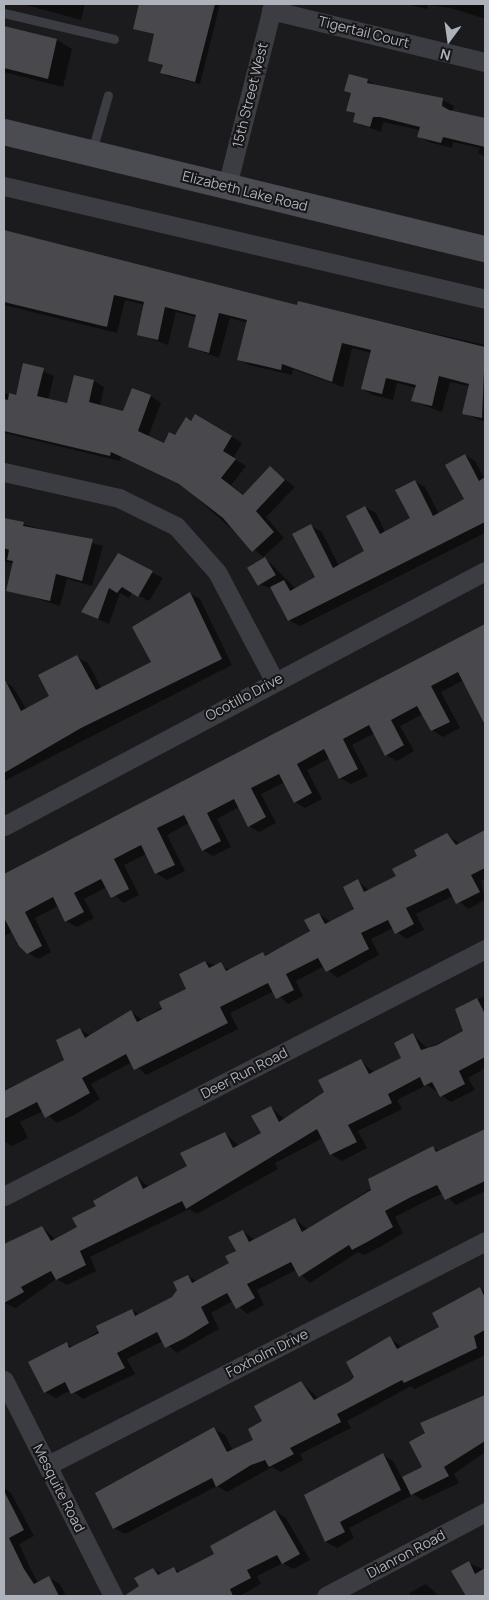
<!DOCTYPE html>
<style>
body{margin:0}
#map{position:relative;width:489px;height:1600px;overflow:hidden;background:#1b1b1d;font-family:Manrope,sans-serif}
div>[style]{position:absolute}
.shadow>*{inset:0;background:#0007}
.building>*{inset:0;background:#48484d;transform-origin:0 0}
.lane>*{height:9px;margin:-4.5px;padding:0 4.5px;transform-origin:4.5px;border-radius:4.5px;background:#3c3d42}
.street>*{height:19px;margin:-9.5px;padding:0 9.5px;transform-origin:9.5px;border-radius:9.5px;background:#3c3d42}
.secondary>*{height:26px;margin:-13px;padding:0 13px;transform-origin:13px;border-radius:13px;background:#4a4c51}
span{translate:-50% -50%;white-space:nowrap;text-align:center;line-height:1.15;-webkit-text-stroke:4px #161618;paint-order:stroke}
.street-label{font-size:14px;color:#aeb2bb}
.frame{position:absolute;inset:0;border:5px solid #aeb2bb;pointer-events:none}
.north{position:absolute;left:424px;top:15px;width:50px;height:50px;-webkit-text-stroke:4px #161618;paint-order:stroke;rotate:194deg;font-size:14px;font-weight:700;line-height:20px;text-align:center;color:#aeb2bb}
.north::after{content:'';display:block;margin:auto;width:18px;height:22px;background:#aeb2bb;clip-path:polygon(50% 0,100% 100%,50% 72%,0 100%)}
</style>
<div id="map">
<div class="shadow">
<div style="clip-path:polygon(22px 4px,85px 4px,81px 20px)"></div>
<div style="clip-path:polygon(140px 4px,220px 4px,200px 84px,167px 76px,162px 73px,164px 66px,149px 61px,155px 35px,134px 28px)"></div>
<div style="clip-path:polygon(406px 4px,485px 4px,485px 19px,451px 8px,428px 5px,427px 9px)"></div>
<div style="clip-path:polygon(4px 28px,57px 40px,72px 49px,63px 87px,4px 72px)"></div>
<div style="clip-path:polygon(367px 80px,378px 87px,443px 100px,454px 106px,452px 112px,485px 120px,485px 157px,478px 153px,480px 148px,453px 142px,452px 148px,429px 142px,419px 136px,420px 130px,383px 122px,381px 132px,354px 122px,356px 115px,348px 110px,352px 94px,346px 90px)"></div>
<div style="clip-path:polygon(4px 231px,285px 303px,298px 306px,298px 303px,485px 345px,485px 422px,463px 413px,469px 386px,450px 382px,442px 412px,413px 401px,416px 388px,397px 383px,393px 400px,373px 395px,362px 389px,371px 353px,352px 348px,343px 387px,293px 369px,292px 375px,249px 365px,239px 359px,248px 323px,230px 318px,219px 358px,189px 347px,196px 317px,176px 312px,168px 345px,138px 334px,145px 305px,125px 300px,117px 333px,4px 305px)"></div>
<div style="clip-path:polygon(24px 364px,54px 376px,48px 400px,68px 405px,94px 381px,104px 387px,100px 406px,124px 413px,133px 390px,151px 396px,161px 403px,148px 437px,164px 445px,196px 415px,242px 443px,233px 458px,246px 466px,231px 485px,244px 495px,270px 468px,295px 487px,266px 517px,284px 538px,263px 557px,183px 486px,121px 457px,120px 461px,4px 433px,4px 393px,16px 396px)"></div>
<div style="clip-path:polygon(465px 455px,475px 461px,485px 479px,485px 533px,300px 626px,289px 620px,272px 589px,259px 584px,265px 558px,296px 589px,317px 578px,311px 526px,322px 532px,339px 566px,366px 552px,365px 507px,376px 513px,385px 532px,411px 518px,415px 481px,425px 487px,439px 514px,466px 500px)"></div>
<div style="clip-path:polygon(4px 519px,103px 546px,92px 586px,67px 579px,60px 606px,8px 590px,14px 564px,4px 561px)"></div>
<div style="clip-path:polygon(118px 555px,163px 578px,149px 601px,132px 592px,129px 598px,120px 593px,109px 624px,82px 612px)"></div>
<div style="clip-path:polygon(190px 593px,200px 599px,232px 665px,4px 781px,4px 681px,13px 687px,26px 709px,50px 697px,77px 657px,88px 663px,102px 689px,153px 663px)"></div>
<div style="clip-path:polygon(485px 628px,485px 711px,477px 707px,464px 680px,441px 692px,460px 728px,443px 737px,432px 730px,423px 714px,400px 726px,414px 751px,397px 761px,386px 755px,375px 733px,352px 745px,368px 776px,351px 784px,340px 778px,330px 758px,307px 770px,322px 799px,305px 808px,295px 802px,285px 782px,261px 794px,276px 823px,259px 832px,249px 826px,239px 807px,217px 819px,231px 847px,213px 856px,203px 850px,189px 823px,167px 835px,185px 871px,167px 880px,156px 873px,146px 854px,124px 865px,139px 895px,123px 903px,107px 887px,84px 899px,94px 918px,77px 927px,66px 921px,58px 906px,35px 918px,51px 952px,38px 959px,28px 953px,13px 931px,4px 936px,4px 877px)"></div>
<div style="clip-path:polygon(485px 831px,485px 879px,481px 881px,485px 900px,468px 909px,453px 896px,416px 914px,424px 930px,406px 939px,393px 928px,371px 939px,379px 955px,337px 978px,324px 966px,296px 981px,303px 996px,288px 1004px,274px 991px,230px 1013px,238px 1029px,146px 1075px,132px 1062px,91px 1084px,100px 1099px,76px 1114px,57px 1123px,43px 1111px,20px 1122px,28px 1138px,12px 1146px,4px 1141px,4px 1090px,66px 1061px,80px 1029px,91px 1036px,131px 1012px,143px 1020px,188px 989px,205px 962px,232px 970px,305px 937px,319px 914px,331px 922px,355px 910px,358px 881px,370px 891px,397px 877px,447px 834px,460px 844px)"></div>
<div style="clip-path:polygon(485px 996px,485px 1068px,468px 1078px,475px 1090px,451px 1102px,427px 1085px,397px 1100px,402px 1109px,358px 1131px,367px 1148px,342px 1161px,331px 1154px,323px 1138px,275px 1163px,278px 1169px,197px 1214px,189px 1209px,90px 1257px,96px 1271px,67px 1285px,56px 1279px,16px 1308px,4px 1303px,4px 1245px,42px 1227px,56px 1240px,79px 1228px,97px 1206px,137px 1177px,149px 1187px,189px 1166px,225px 1133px,239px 1146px,263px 1134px,271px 1107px,285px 1120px,308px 1108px,305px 1103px,326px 1093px,361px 1061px,375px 1073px,403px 1058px,413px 1035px,427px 1048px,465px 1032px,457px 1010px)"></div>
<div style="clip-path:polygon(485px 1130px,485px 1191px,456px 1205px,443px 1193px,422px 1203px,395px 1217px,403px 1233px,380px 1247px,364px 1255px,358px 1252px,310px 1283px,296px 1270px,257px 1290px,264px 1305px,247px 1314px,233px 1301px,211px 1313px,219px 1329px,177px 1353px,163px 1341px,127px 1359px,135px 1374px,83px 1399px,71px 1390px,56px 1398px,45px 1392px,66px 1344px,73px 1347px,132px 1310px,140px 1315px,173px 1298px,188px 1276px,197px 1281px,230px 1264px,243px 1231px,255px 1240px,295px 1219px,308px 1230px,433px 1148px,440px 1151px)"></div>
<div style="clip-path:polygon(480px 1288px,485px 1292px,485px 1355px,415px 1389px,411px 1386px,347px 1421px,351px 1428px,300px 1454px,303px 1460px,281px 1472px,272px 1467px,227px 1492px,217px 1486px,125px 1534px,114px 1528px,214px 1429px,225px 1435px,233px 1451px,255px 1440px,264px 1422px,301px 1382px,319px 1399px,351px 1382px,390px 1338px,403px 1348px,441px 1327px)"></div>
<div style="clip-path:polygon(485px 1397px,485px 1452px,454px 1474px,459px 1483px,423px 1500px,409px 1492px,411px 1496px,349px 1528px,354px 1538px,337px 1548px,326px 1542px,306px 1495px,383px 1455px,393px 1461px,402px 1478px,424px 1468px,427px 1434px,422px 1424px)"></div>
<div style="clip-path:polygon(4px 1488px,11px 1493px,34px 1536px,19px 1544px,34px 1576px,39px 1583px,49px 1578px,60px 1584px,66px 1596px,4px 1596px)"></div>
<div style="clip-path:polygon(275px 1511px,286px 1518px,310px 1560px,293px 1569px,283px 1563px,257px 1576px,261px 1584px,240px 1596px,145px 1596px,136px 1579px,153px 1569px,162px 1574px,174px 1568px,181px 1573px,216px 1555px)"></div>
<div style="clip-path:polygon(469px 1563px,485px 1570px,485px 1596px,467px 1596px,453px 1571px)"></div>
<div style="clip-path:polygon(426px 1584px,439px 1596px,411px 1596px,409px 1593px)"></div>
</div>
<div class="building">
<div style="clip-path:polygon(139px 4px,215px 4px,195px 82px,160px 73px,163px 65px,148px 61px,154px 34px,133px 29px)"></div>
<div style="clip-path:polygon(4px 26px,57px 39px,48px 79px,4px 68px)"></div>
<div style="clip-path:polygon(349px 74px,368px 79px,367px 83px,443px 98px,442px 106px,449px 110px,485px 118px,485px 147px,443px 137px,441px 143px,417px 137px,420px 127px,380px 117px,373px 117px,370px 127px,353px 122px,355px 113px,346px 111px,351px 93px,344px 91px)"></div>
<div style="clip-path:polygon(4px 230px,285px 302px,297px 305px,298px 301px,485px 347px,482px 418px,462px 414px,469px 384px,439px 376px,432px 406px,411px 401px,416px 385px,386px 378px,382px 394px,361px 389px,371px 350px,342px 343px,332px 382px,282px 364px,281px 370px,237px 360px,247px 320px,219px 313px,209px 353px,188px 347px,196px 315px,165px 307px,158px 340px,137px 335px,144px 302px,114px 295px,107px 327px,4px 302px)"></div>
<div style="clip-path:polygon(23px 363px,44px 368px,37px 396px,67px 403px,74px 375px,94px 380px,89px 402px,123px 411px,132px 388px,151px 395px,138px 431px,164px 443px,169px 432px,175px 435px,186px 417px,191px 421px,195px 414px,232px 436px,223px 451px,236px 459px,221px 478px,243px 495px,270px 466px,285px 480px,256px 511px,274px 532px,252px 552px,223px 518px,179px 484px,111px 452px,110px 456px,4px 431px,4px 399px,8px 400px,9px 393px,16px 395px)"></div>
<div style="clip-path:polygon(465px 454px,479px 481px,485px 477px,485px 522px,288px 621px,270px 587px,284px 580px,290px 591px,315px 577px,292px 534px,311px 524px,333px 568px,364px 551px,346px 516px,365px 506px,380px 534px,410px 518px,395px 490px,415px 480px,433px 516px,464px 499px,445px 465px)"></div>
<div style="clip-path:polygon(4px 518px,24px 522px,23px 526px,93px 539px,82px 581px,56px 574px,50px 601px,6px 591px,13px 561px,7px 560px,9px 550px,4px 548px)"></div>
<div style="clip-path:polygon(118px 553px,153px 571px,138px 597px,122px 587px,117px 593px,109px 588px,98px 619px,81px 612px)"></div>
<div style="left:265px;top:557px;width:21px;height:21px;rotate:59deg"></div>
<div style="clip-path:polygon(190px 592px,222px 659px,81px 728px,4px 773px,4px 678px,21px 711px,49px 696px,38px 675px,77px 655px,96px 690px,151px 662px,132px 627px)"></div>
<div style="clip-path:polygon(485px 624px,485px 725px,458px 672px,431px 686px,450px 722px,431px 731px,417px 706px,391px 720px,404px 745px,385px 756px,369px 725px,343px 739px,358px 769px,339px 779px,324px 749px,297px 764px,312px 793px,294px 803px,279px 774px,251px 788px,266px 817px,248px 827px,234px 799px,207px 813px,221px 841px,202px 851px,184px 815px,157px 828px,175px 865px,155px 874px,141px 845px,114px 859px,129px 889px,111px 898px,101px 879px,74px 893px,84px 912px,65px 922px,53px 897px,25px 912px,42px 946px,27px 954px,19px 946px,4px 918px,4px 874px)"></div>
<div style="clip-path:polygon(485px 830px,485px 868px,471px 875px,480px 892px,456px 904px,448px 888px,406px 908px,414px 924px,395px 934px,388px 920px,361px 933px,369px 949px,343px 963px,326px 972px,318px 958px,286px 974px,294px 990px,276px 999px,268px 983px,220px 1007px,228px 1023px,134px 1070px,126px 1054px,82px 1078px,90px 1093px,45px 1118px,37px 1102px,4px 1119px,4px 1091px,64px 1060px,56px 1040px,80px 1028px,85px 1038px,131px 1010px,137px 1022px,162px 1009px,159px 1002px,186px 989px,179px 974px,205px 961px,209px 968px,221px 962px,226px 971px,263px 952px,265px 956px,310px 931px,304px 920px,319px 913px,325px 924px,354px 909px,343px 887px,358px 879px,364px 892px,396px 876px,392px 869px,417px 856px,414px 850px,447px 833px,456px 845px)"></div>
<div style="clip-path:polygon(477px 998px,485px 1014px,485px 1057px,459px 1071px,465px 1084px,440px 1097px,432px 1082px,424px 1086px,420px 1077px,388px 1094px,392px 1103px,348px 1125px,357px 1142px,330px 1155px,317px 1129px,186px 1209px,182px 1201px,80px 1251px,86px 1265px,56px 1280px,51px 1271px,21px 1287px,24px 1292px,4px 1303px,4px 1244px,42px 1226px,51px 1241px,77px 1227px,72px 1218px,96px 1206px,93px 1201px,137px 1176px,143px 1189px,187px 1166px,180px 1153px,225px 1132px,233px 1148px,261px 1133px,251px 1116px,271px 1106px,279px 1122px,324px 1092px,318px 1080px,361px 1059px,369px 1074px,401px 1058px,394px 1043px,413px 1033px,421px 1050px,437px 1045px,463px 1031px,455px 1009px)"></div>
<div style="clip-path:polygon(485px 1129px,485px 1181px,445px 1200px,437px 1185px,411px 1197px,385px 1211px,393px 1227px,369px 1241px,352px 1250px,349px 1245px,299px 1277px,291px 1262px,247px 1284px,255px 1298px,236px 1309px,227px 1293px,201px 1307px,209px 1323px,185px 1338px,165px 1348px,157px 1332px,117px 1353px,125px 1368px,71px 1394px,65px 1382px,44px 1393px,28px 1362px,67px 1342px,69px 1348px,99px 1333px,96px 1326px,132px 1309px,135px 1316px,172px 1297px,177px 1290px,173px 1282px,188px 1275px,192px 1283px,229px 1263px,225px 1256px,236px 1251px,228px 1237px,243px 1230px,249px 1242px,295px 1218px,302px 1232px,371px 1190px,368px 1179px,433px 1146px,436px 1152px)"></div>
<div style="clip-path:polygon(480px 1287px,485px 1298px,485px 1330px,474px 1336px,477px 1348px,404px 1383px,402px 1380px,337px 1414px,341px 1422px,290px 1448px,294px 1454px,269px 1467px,265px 1460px,251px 1465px,216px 1487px,212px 1478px,113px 1529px,95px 1493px,214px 1427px,227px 1452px,253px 1440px,248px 1429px,262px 1421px,254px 1406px,301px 1381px,314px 1400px,350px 1381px,354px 1377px,346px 1362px,390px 1336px,397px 1349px,439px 1327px,432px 1313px)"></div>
<div style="clip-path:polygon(485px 1395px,485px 1441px,444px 1467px,449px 1476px,411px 1495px,402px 1477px,422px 1467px,409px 1442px,425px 1433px,420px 1423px)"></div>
<div style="clip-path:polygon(383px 1453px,401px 1490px,340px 1522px,345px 1532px,325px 1542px,304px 1495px)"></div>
<div style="clip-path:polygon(4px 1491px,24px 1530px,9px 1538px,24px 1569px,34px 1584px,49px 1576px,59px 1596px,4px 1596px)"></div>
<div style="clip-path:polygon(275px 1510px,300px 1554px,282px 1564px,277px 1555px,247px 1570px,251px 1578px,230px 1589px,233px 1596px,124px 1596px,139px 1586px,134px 1578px,153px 1568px,158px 1575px,174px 1567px,177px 1573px,214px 1554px,210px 1546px)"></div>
<div style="clip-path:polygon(469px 1561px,475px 1574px,485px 1568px,485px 1596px,466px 1596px,451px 1571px)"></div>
</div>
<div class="lane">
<div style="left:4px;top:13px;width:113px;rotate:13.3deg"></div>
<div style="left:92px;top:151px;width:58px;rotate:-74.1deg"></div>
</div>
<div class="street">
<div style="left:271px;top:10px;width:220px;rotate:13.7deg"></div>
<div style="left:4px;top:186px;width:494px;rotate:13.2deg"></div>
<div style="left:227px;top:186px;width:188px;rotate:-75.8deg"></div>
<div style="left:4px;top:472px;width:118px;rotate:12.7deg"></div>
<div style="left:119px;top:498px;width:64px;rotate:26.2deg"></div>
<div style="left:176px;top:526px;width:62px;rotate:48.3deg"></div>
<div style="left:217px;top:572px;width:122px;rotate:62.2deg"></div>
<div style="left:4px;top:826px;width:544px;rotate:-27.93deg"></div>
<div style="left:4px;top:1196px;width:541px;rotate:-27.18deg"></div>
<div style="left:4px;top:1380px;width:242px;rotate:63.2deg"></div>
<div style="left:48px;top:1465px;width:491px;rotate:-27.1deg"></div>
<div style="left:326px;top:1596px;width:180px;rotate:-27.8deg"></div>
</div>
<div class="secondary">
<div style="left:4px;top:132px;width:495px;rotate:13.7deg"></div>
</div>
<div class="street-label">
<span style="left:364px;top:32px;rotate:14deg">Tigertail Court</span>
<span style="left:250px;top:95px;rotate:-76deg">15th Street West</span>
<span style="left:245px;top:191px;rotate:14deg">Elizabeth Lake Road</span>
<span style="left:244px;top:697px;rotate:-28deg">Ocotillo Drive</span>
<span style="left:244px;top:1073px;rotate:-27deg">Deer Run Road</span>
<span style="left:267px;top:1353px;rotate:-27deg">Foxholm Drive</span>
<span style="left:59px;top:1488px;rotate:63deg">Mesquite Road</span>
<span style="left:406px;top:1554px;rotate:-28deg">Dianron Road</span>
</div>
<div class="frame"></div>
<div class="north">N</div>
</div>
